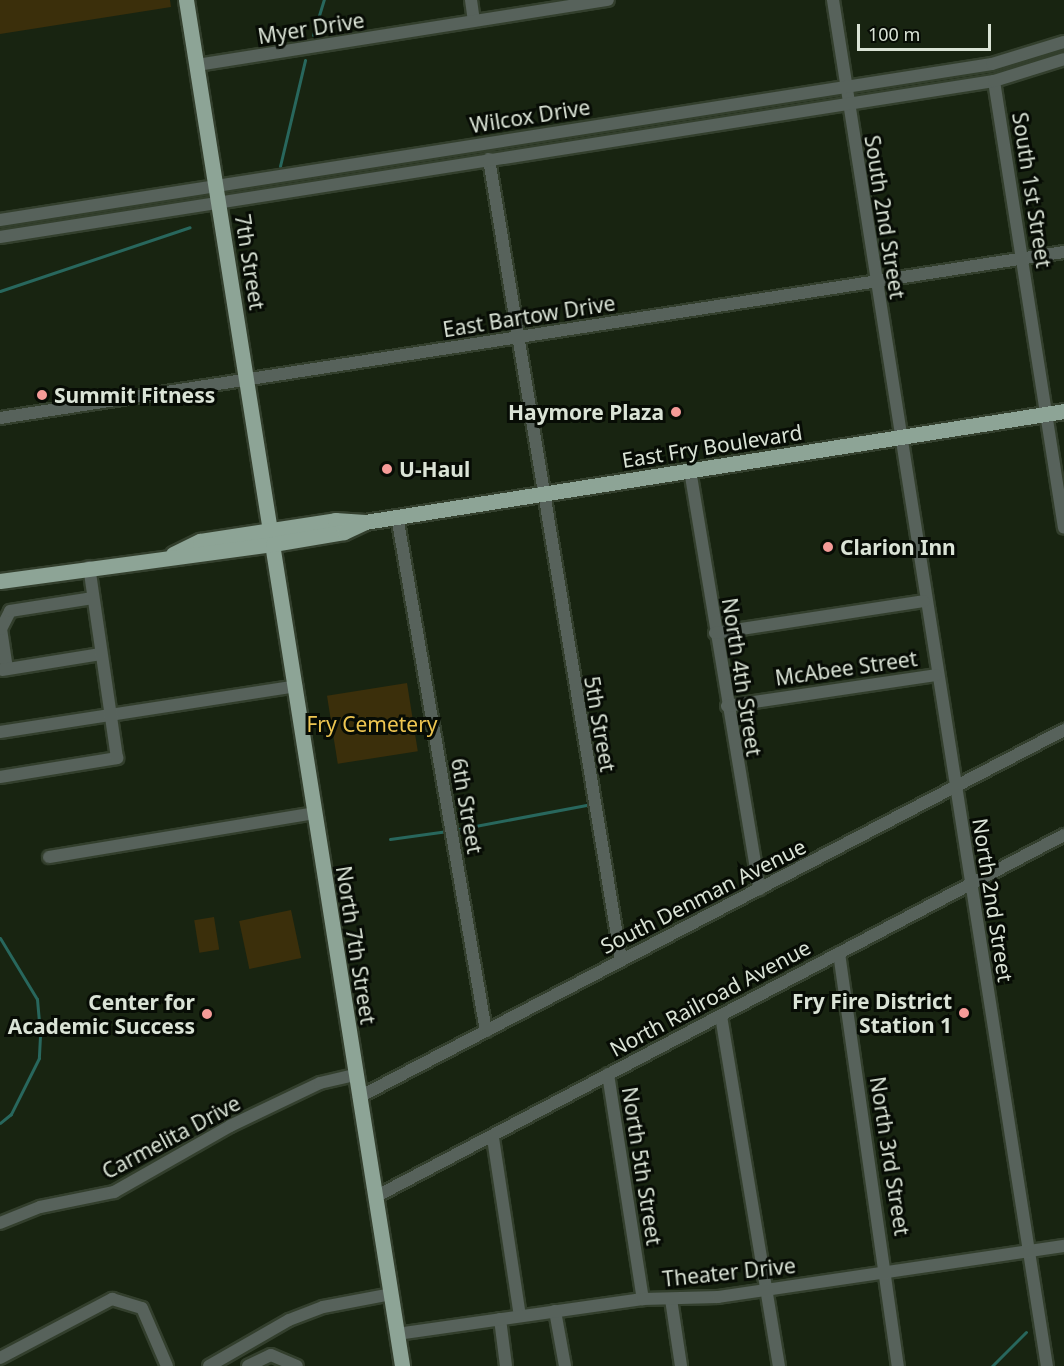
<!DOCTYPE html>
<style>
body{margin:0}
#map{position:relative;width:1064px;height:1366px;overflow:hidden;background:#182411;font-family:"Noto Sans",sans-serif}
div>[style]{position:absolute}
.green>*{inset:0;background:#3b2f0b;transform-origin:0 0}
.stream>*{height:3px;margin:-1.5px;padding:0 1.5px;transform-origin:1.5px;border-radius:1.5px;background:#28675d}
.roads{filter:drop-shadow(2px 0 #333f2d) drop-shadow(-2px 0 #333f2d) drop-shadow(0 2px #333f2d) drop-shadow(0 -2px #333f2d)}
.minor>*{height:12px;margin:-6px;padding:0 6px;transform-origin:6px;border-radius:6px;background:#57625b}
.major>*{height:15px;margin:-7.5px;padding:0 7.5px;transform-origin:7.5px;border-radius:7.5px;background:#8da496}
.dots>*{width:16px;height:16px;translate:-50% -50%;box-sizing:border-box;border:3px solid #070c05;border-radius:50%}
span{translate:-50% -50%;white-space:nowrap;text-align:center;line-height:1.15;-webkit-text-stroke:6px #070c05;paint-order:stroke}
.street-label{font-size:21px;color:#dae3d6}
.poi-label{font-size:21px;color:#dae3d6;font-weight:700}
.left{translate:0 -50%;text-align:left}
.right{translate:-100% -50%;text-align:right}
.park-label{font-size:21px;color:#edc551}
.scale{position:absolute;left:857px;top:24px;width:134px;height:27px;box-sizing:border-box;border:3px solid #dae3d6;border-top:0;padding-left:8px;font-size:18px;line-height:21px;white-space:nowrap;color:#dae3d6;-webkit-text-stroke:4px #070c05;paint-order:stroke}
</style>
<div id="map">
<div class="green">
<div style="clip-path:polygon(0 0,170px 0,171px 7px,0 34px)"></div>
<div style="left:407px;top:683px;width:69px;height:81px;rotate:81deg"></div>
<div style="left:291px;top:910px;width:49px;height:53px;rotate:78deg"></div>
<div style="left:214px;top:917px;width:33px;height:20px;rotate:81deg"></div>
</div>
<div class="stream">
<div style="left:313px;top:35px;width:37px;rotate:-73deg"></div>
<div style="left:280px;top:166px;width:109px;rotate:-76.7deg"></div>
<div style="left:0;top:291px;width:200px;rotate:-18.6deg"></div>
<div style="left:454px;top:830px;width:140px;rotate:-10.7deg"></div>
<div style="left:390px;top:839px;width:58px;rotate:-8deg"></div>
<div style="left:0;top:938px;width:71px;rotate:58.8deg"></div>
<div style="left:37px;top:999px;width:37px;rotate:85deg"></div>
<div style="left:40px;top:1036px;width:22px;rotate:93deg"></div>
<div style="left:39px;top:1058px;width:63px;rotate:116.6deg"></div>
<div style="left:11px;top:1114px;width:14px;rotate:141deg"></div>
<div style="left:992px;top:1366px;width:48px;rotate:-45deg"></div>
</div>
<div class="roads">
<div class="minor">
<div style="left:471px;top:0;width:21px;rotate:82deg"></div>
<div style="left:833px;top:0;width:1383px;rotate:81.1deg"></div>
<div style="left:197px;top:65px;width:416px;rotate:-9deg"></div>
<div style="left:994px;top:81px;width:452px;rotate:81.1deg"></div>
<div style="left:489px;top:159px;width:812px;rotate:80.64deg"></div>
<div style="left:0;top:220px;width:1004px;rotate:-8.94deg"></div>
<div style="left:992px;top:64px;width:75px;rotate:-17deg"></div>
<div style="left:0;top:237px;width:1006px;rotate:-8.92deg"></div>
<div style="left:994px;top:81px;width:73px;rotate:-17.4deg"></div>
<div style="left:0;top:418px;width:1077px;rotate:-8.87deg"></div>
<div style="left:690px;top:470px;width:425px;rotate:80.6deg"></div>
<div style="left:397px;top:516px;width:523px;rotate:80.2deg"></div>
<div style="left:715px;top:633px;width:211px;rotate:-8.7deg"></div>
<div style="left:7px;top:669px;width:40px;rotate:-98.5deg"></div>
<div style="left:1px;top:629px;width:20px;rotate:-63deg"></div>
<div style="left:10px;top:611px;width:84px;rotate:-8.9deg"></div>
<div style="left:2px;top:670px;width:100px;rotate:-9.2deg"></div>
<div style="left:727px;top:706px;width:211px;rotate:-8.4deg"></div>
<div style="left:0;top:732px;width:300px;rotate:-8.8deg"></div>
<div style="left:0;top:777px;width:119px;rotate:-9.2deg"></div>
<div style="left:117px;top:758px;width:193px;rotate:-98.3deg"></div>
<div style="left:49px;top:857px;width:269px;rotate:-9.4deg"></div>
<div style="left:839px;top:953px;width:417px;rotate:81.9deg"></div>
<div style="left:721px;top:1016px;width:355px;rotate:80.6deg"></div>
<div style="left:608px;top:1074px;width:228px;rotate:81.2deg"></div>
<div style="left:359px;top:1097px;width:795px;rotate:-27.5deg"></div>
<div style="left:493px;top:1138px;width:180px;rotate:81.4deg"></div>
<div style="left:375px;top:1197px;width:778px;rotate:-27.72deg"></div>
<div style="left:0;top:1223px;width:43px;rotate:-21.8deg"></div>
<div style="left:40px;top:1207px;width:76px;rotate:-11.5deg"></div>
<div style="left:114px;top:1192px;width:133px;rotate:-29.6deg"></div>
<div style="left:230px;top:1126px;width:100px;rotate:-25.5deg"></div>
<div style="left:320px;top:1083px;width:37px;rotate:-13deg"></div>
<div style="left:671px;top:1299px;width:68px;rotate:81.5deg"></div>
<div style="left:555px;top:1311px;width:56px;rotate:79.7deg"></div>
<div style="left:500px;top:1319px;width:47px;rotate:82.7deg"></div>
<div style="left:397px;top:1334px;width:248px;rotate:-8.1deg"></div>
<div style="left:643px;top:1299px;width:75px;rotate:-1.5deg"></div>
<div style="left:718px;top:1297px;width:350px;rotate:-8.4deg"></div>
<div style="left:0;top:1358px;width:127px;rotate:-27.8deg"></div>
<div style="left:112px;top:1299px;width:31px;rotate:17deg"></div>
<div style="left:142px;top:1308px;width:63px;rotate:66.7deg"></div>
<div style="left:209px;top:1366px;width:92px;rotate:-29.9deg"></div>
<div style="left:289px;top:1320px;width:36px;rotate:-21deg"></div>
<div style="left:323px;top:1307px;width:69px;rotate:-10.8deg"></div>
<div style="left:248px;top:1366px;width:25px;rotate:-26deg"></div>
<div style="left:271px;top:1355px;width:28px;rotate:23deg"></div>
</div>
<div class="major">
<div style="left:186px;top:0;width:1383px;rotate:81.01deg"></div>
<div style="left:173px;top:554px;width:30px;rotate:-26deg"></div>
<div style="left:200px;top:541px;width:137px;rotate:-8.8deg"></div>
<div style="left:335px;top:520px;width:30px;rotate:4deg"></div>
<div style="left:365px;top:522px;width:708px;rotate:-9.02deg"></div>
<div style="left:0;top:581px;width:275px;rotate:-7.7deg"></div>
<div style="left:273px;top:544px;width:72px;rotate:-9.6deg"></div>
<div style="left:344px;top:532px;width:21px;rotate:-25deg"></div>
</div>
</div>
<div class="dots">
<div style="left:42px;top:395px;background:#f59b98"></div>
<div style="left:676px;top:412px;background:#f59b98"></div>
<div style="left:387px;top:469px;background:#f59b98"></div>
<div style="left:828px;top:547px;background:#f59b98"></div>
<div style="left:964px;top:1013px;background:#f59b98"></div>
<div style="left:207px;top:1014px;background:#f59b98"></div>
</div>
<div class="street-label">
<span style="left:311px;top:28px;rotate:-9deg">Myer Drive</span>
<span style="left:530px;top:116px;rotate:-9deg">Wilcox Drive</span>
<span style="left:1032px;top:190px;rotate:81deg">South 1st Street</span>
<span style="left:885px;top:217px;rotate:81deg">South 2nd Street</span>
<span style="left:250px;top:262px;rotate:81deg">7th Street</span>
<span style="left:529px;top:316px;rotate:-9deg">East Bartow Drive</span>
<span style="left:712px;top:446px;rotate:-9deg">East Fry Boulevard</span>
<span style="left:846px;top:668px;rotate:-8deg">McAbee Street</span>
<span style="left:742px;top:677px;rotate:81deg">North 4th Street</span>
<span style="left:600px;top:724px;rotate:80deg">5th Street</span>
<span style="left:467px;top:806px;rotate:80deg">6th Street</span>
<span style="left:703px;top:896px;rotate:-27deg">South Denman Avenue</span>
<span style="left:993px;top:900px;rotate:81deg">North 2nd Street</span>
<span style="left:356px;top:945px;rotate:81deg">North 7th Street</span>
<span style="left:710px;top:998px;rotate:-28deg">North Railroad Avenue</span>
<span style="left:171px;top:1137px;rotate:-28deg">Carmelita Drive</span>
<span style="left:890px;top:1156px;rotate:81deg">North 3rd Street</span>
<span style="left:642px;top:1166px;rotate:81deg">North 5th Street</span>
<span style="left:729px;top:1272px;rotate:-6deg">Theater Drive</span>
</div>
<div class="poi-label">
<span class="left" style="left:54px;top:395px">Summit Fitness</span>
<span class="right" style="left:664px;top:412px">Haymore Plaza</span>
<span class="left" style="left:399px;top:469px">U-Haul</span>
<span class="left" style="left:840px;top:547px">Clarion Inn</span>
<span class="right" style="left:952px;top:1013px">Fry Fire District<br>Station 1</span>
<span class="right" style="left:195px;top:1014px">Center for<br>Academic Success</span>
</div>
<div class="park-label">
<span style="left:372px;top:724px">Fry Cemetery</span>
</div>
<div class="scale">100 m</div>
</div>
